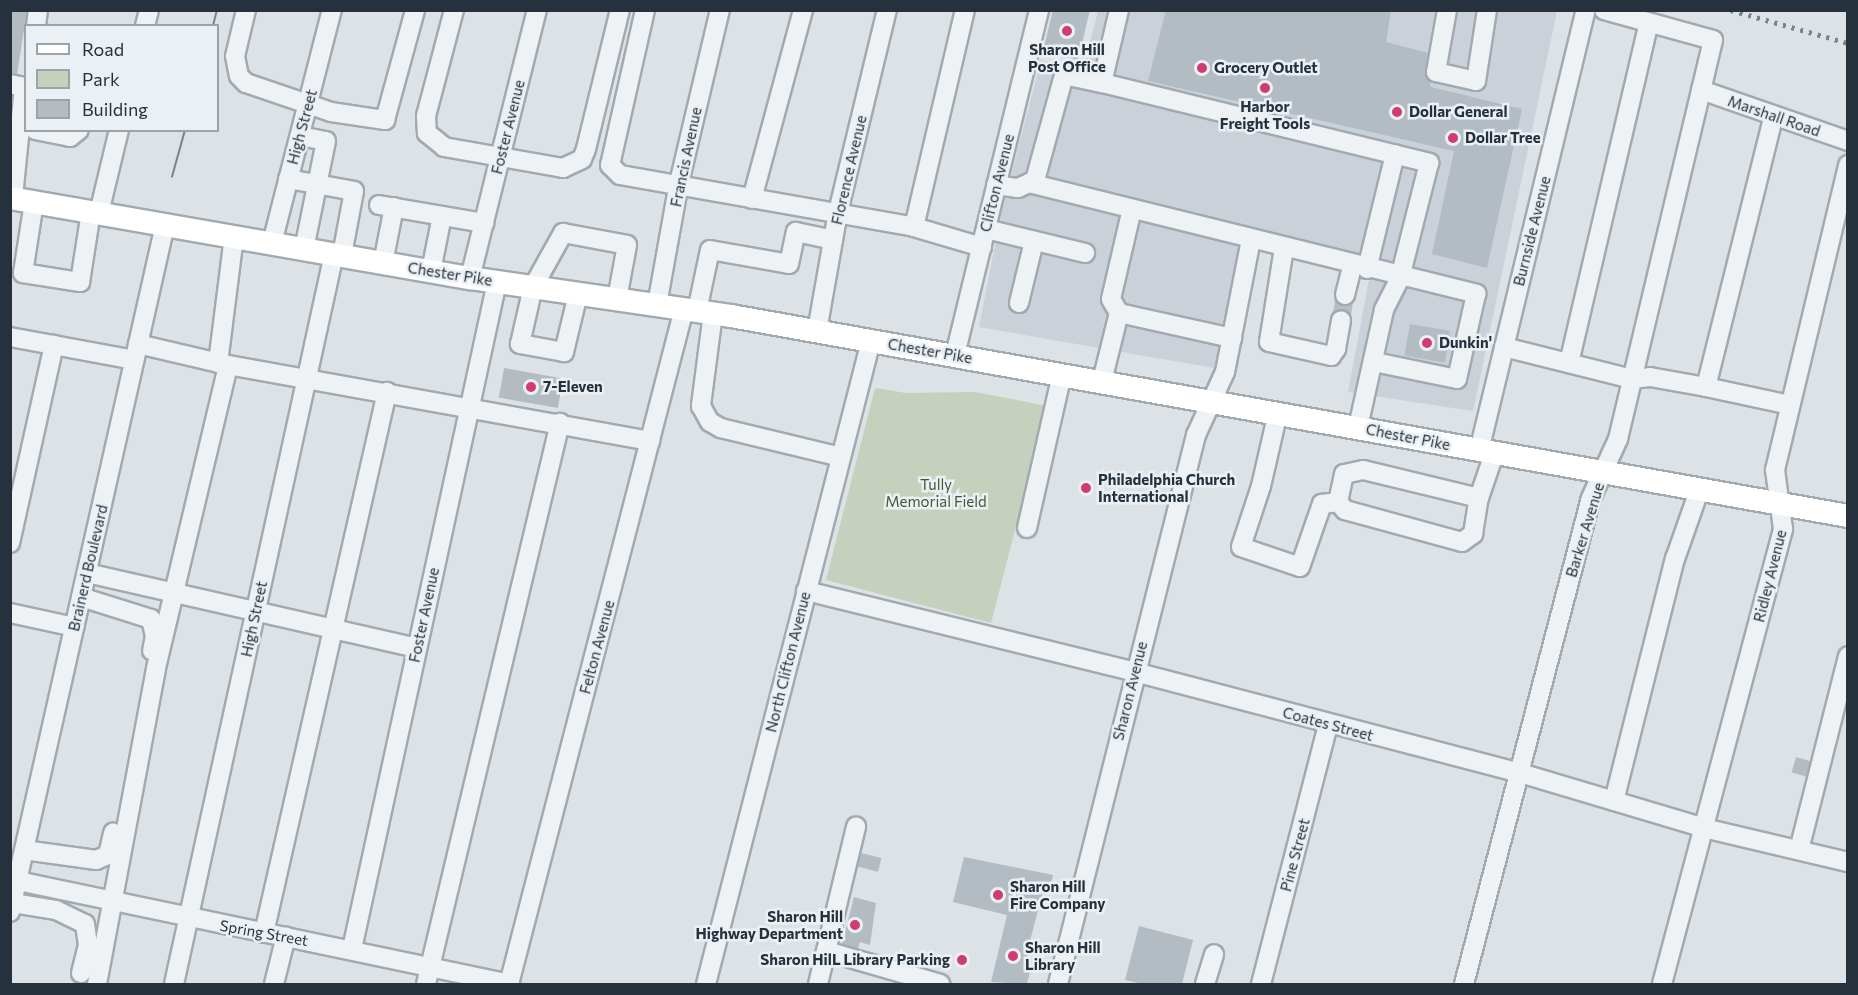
<!DOCTYPE html>
<style>
body{margin:0}
#map{position:relative;width:1858px;height:995px;overflow:hidden;background:#dce2e6;font-family:Commissioner,sans-serif}
div>[style]{position:absolute}
.built>*{inset:0;background:#cad1d8}
.green>*{inset:0;background:#c5d0bd}
.building>*{inset:0;background:#b3bcc3;transform-origin:0 0}
.minor-tunnel>*{height:18px;margin-top:-9px;transform-origin:0;background:repeating-linear-gradient(90deg,#b7bfc4 0 18px,transparent 0 27px)}
.roads{filter:drop-shadow(2px 0 #a1aab0) drop-shadow(-2px 0 #a1aab0) drop-shadow(0 2px #a1aab0) drop-shadow(0 -2px #a1aab0)}
.minor>*{height:18px;margin:-9px;padding:0 9px;transform-origin:9px;border-radius:9px;background:#eef2f5}
.major>*{height:22px;margin:-11px;padding:0 11px;transform-origin:11px;border-radius:11px;background:#fff}
.tram>*{height:1.5px;margin:-0.75px;padding:0 0.75px;transform-origin:0.75px;border-radius:0.75px;background:#758490}
.rail>*{height:4.5px;margin-top:-2.25px;transform-origin:0;background:repeating-linear-gradient(90deg,#758490 0 3px,transparent 0 9px)}
.dots>*{width:16px;height:16px;translate:-50% -50%;box-sizing:border-box;border:3px solid #ebf0f4;border-radius:50%}
span{translate:-50% -50%;white-space:nowrap;text-align:center;line-height:1.15;-webkit-text-stroke:5px #ebf0f4;paint-order:stroke}
.poi-label{font-size:15px;color:#25323d;font-weight:700}
.left{translate:0 -50%;text-align:left}
.right{translate:-100% -50%;text-align:right}
.street-label{font-size:15px;color:#25323d}
.park-label{font-size:15px;color:#415932}
.frame{position:absolute;inset:0;border:12px solid #25323d;pointer-events:none}
.legend{position:absolute;left:24px;top:24px;width:195px;height:108px;box-sizing:border-box;background:#ebf0f4;border:2px solid #9ca4ab;margin:0;padding:8px 10px;list-style:none;font-size:18px;color:#25323d}
.legend li{display:flex;align-items:center;gap:12px;height:30px}
.legend b{width:30px;border:2px solid #9ca4ab}
</style>
<div id="map">
<div class="built">
<div style="clip-path:polygon(1098px 11px,1557px 11px,1473px 411px,1348px 392px,1369px 280px,1259px 250px,1237px 372px,979px 327px,1001px 214px,1041px 60px,1083px 71px)"></div>
</div>
<div class="green">
<div style="clip-path:polygon(875px 388px,906px 393px,975px 392px,1047px 406px,991px 623px,826px 580px)"></div>
</div>
<div class="building">
<div style="clip-path:polygon(10px 10px,27px 10px,17px 74px,10px 73px)"></div>
<div style="clip-path:polygon(1053px 10px,1090px 10px,1078px 60px,1043px 51px)"></div>
<div style="clip-path:polygon(1166px 10px,1391px 10px,1386px 42px,1428px 53px,1425px 71px,1431px 87px,1522px 109px,1487px 268px,1432px 254px,1454px 151px,1148px 81px)"></div>
<div style="left:1410px;top:324px;width:41px;height:32px;rotate:10deg"></div>
<div style="left:504px;top:368px;width:60px;height:30px;rotate:10deg"></div>
<div style="left:1796px;top:757px;width:15px;height:16px;rotate:16deg"></div>
<div style="left:861px;top:853px;width:21px;height:14px;rotate:14deg"></div>
<div style="clip-path:polygon(964px 857px,1053px 875px,1050px 888px,1044px 887px,1029px 945px,1026px 966px,1031px 967px,1027px 984px,991px 982px,1007px 915px,953px 902px)"></div>
<div style="clip-path:polygon(854px 897px,876px 903px,870px 945px,860px 942px,858px 949px,842px 944px)"></div>
<div style="clip-path:polygon(1139px 926px,1193px 940px,1182px 984px,1143px 984px,1125px 980px)"></div>
</div>
<div class="minor-tunnel">
<div style="left:1341px;top:320px;width:25px;rotate:-81deg"></div>
</div>
<div class="roads">
<div class="minor">
<div style="left:246px;top:10px;width:47px;rotate:103.4deg"></div>
<div style="left:235px;top:56px;width:20px;rotate:79deg"></div>
<div style="left:239px;top:76px;width:10px;rotate:45deg"></div>
<div style="left:246px;top:83px;width:90px;rotate:18.8deg"></div>
<div style="left:331px;top:112px;width:55px;rotate:8.4deg"></div>
<div style="left:385px;top:120px;width:114px;rotate:-74.7deg"></div>
<div style="left:454px;top:10px;width:110px;rotate:104.8deg"></div>
<div style="left:426px;top:116px;width:17px;rotate:87deg"></div>
<div style="left:427px;top:133px;width:22px;rotate:39deg"></div>
<div style="left:444px;top:147px;width:121px;rotate:10deg"></div>
<div style="left:563px;top:168px;width:21px;rotate:-25deg"></div>
<div style="left:582px;top:159px;width:11px;rotate:-68deg"></div>
<div style="left:586px;top:149px;width:143px;rotate:-76.3deg"></div>
<div style="left:645px;top:10px;width:159px;rotate:102.7deg"></div>
<div style="left:610px;top:165px;width:14px;rotate:45deg"></div>
<div style="left:620px;top:175px;width:299px;rotate:10deg"></div>
<div style="left:914px;top:227px;width:223px;rotate:-76.8deg"></div>
<div style="left:1447px;top:10px;width:63px;rotate:100.1deg"></div>
<div style="left:1436px;top:72px;width:41px;rotate:12.7deg"></div>
<div style="left:1476px;top:81px;width:72px;rotate:-81.2deg"></div>
<div style="left:36px;top:26px;width:16px;rotate:-83deg"></div>
<div style="left:145px;top:26px;width:16px;rotate:-76deg"></div>
<div style="left:1102px;top:83px;width:337px;rotate:13.7deg"></div>
<div style="left:1429px;top:163px;width:119px;rotate:104.2deg"></div>
<div style="left:1400px;top:278px;width:36px;rotate:117deg"></div>
<div style="left:1384px;top:310px;width:120px;rotate:102.5deg"></div>
<div style="left:10px;top:84px;width:14px;rotate:12deg"></div>
<div style="left:24px;top:87px;width:112px;rotate:95.7deg"></div>
<div style="left:1701px;top:90px;width:156px;rotate:19.1deg"></div>
<div style="left:35px;top:130px;width:36px;rotate:11deg"></div>
<div style="left:70px;top:137px;width:11px;rotate:-38deg"></div>
<div style="left:300px;top:136px;width:26px;rotate:11deg"></div>
<div style="left:326px;top:141px;width:110px;rotate:101.5deg"></div>
<div style="left:288px;top:179px;width:67px;rotate:10.3deg"></div>
<div style="left:354px;top:191px;width:65px;rotate:100.6deg"></div>
<div style="left:1034px;top:184px;width:113px;rotate:-74.6deg"></div>
<div style="left:1064px;top:75px;width:39px;rotate:12deg"></div>
<div style="left:1102px;top:83px;width:75px;rotate:-76.9deg"></div>
<div style="left:996px;top:185px;width:22px;rotate:8deg"></div>
<div style="left:1018px;top:188px;width:12px;rotate:-24deg"></div>
<div style="left:1029px;top:183px;width:461px;rotate:13.9deg"></div>
<div style="left:1476px;top:294px;width:87px;rotate:102.6deg"></div>
<div style="left:1457px;top:379px;width:85px;rotate:-168.4deg"></div>
<div style="left:752px;top:199px;width:196px;rotate:-74.9deg"></div>
<div style="left:34px;top:202px;width:72px;rotate:98.8deg"></div>
<div style="left:23px;top:273px;width:58px;rotate:9deg"></div>
<div style="left:80px;top:282px;width:71px;rotate:-81.1deg"></div>
<div style="left:379px;top:205px;width:107px;rotate:9.7deg"></div>
<div style="left:99px;top:213px;width:85px;rotate:-76.5deg"></div>
<div style="left:914px;top:227px;width:71px;rotate:16.4deg"></div>
<div style="left:986px;top:229px;width:102px;rotate:13.6deg"></div>
<div style="left:272px;top:243px;width:241px;rotate:-75.6deg"></div>
<div style="left:1284px;top:248px;width:95px;rotate:99.1deg"></div>
<div style="left:1269px;top:342px;width:64px;rotate:12.7deg"></div>
<div style="left:1331px;top:356px;width:9px;rotate:-54deg"></div>
<div style="left:1336px;top:349px;width:29px;rotate:-80deg"></div>
<div style="left:383px;top:263px;width:57px;rotate:-78.9deg"></div>
<div style="left:1367px;top:269px;width:118px;rotate:-76.3deg"></div>
<div style="left:431px;top:271px;width:56px;rotate:-78.7deg"></div>
<div style="left:470px;top:278px;width:276px;rotate:-76deg"></div>
<div style="left:578px;top:294px;width:60px;rotate:103.6deg"></div>
<div style="left:564px;top:352px;width:45px;rotate:-169.7deg"></div>
<div style="left:520px;top:344px;width:58px;rotate:-77.2deg"></div>
<div style="left:533px;top:287px;width:62px;rotate:-60.9deg"></div>
<div style="left:563px;top:233px;width:65px;rotate:10.6deg"></div>
<div style="left:627px;top:245px;width:55px;rotate:100.5deg"></div>
<div style="left:1345px;top:295px;width:30px;rotate:-76deg"></div>
<div style="left:1019px;top:303px;width:64px;rotate:-76.4deg"></div>
<div style="left:657px;top:305px;width:124px;rotate:-79.8deg"></div>
<div style="left:679px;top:183px;width:178px;rotate:-76.7deg"></div>
<div style="left:697px;top:311px;width:62px;rotate:-78deg"></div>
<div style="left:710px;top:250px;width:80px;rotate:10deg"></div>
<div style="left:789px;top:264px;width:33px;rotate:-78deg"></div>
<div style="left:796px;top:232px;width:38px;rotate:12deg"></div>
<div style="left:713px;top:313px;width:94px;rotate:97.4deg"></div>
<div style="left:701px;top:406px;width:18px;rotate:61deg"></div>
<div style="left:710px;top:422px;width:13px;rotate:29deg"></div>
<div style="left:721px;top:428px;width:123px;rotate:13.6deg"></div>
<div style="left:1119px;top:313px;width:116px;rotate:12.5deg"></div>
<div style="left:817px;top:331px;width:121px;rotate:-80deg"></div>
<div style="left:838px;top:212px;width:208px;rotate:-76.4deg"></div>
<div style="left:10px;top:337px;width:126px;rotate:10.5deg"></div>
<div style="left:138px;top:344px;width:92px;rotate:13.1deg"></div>
<div style="left:228px;top:365px;width:429px;rotate:10.2deg"></div>
<div style="left:1504px;top:347px;width:132px;rotate:14deg"></div>
<div style="left:1632px;top:379px;width:18px;rotate:-6deg"></div>
<div style="left:1650px;top:377px;width:57px;rotate:10.1deg"></div>
<div style="left:1706px;top:387px;width:280px;rotate:-76deg"></div>
<div style="left:955px;top:355px;width:355px;rotate:-76.3deg"></div>
<div style="left:218px;top:363px;width:127px;rotate:-82.8deg"></div>
<div style="left:1569px;top:363px;width:349px;rotate:-76.8deg"></div>
<div style="left:1102px;top:381px;width:70px;rotate:-76deg"></div>
<div style="left:1119px;top:313px;width:16px;rotate:-120deg"></div>
<div style="left:1111px;top:299px;width:92px;rotate:-76.9deg"></div>
<div style="left:1706px;top:387px;width:86px;rotate:12.1deg"></div>
<div style="left:1278px;top:412px;width:76px;rotate:102.9deg"></div>
<div style="left:1261px;top:486px;width:64px;rotate:108.2deg"></div>
<div style="left:1241px;top:547px;width:62px;rotate:18.7deg"></div>
<div style="left:1300px;top:567px;width:67px;rotate:-70.8deg"></div>
<div style="left:1322px;top:504px;width:16px;rotate:-7deg"></div>
<div style="left:1479px;top:451px;width:454px;rotate:-76.4deg"></div>
<div style="left:1479px;top:498px;width:119px;rotate:-166.4deg"></div>
<div style="left:1363px;top:470px;width:19px;rotate:168deg"></div>
<div style="left:1344px;top:474px;width:29px;rotate:102deg"></div>
<div style="left:1338px;top:502px;width:11px;rotate:49deg"></div>
<div style="left:1345px;top:510px;width:121px;rotate:15.3deg"></div>
<div style="left:1462px;top:542px;width:14px;rotate:-36deg"></div>
<div style="left:1473px;top:534px;width:36px;rotate:-81deg"></div>
<div style="left:1479px;top:498px;width:46px;rotate:-71.2deg"></div>
<div style="left:1027px;top:528px;width:158px;rotate:-77.2deg"></div>
<div style="left:10px;top:543px;width:203px;rotate:-77.5deg"></div>
<div style="left:87px;top:573px;width:338px;rotate:12.8deg"></div>
<div style="left:806px;top:591px;width:339px;rotate:13.8deg"></div>
<div style="left:1135px;top:672px;width:398px;rotate:14.7deg"></div>
<div style="left:1520px;top:773px;width:192px;rotate:16.6deg"></div>
<div style="left:1704px;top:828px;width:148px;rotate:13.3deg"></div>
<div style="left:81px;top:597px;width:73px;rotate:17.4deg"></div>
<div style="left:151px;top:619px;width:17px;rotate:77deg"></div>
<div style="left:155px;top:636px;width:15px;rotate:101deg"></div>
<div style="left:10px;top:613px;width:66px;rotate:12.3deg"></div>
<div style="left:1614px;top:801px;width:250px;rotate:-75.9deg"></div>
<div style="left:1675px;top:559px;width:72px;rotate:-70.6deg"></div>
<div style="left:24px;top:850px;width:73px;rotate:7.9deg"></div>
<div style="left:96px;top:860px;width:13px;rotate:-23deg"></div>
<div style="left:108px;top:855px;width:23px;rotate:-77deg"></div>
<div style="left:1799px;top:850px;width:200px;rotate:-75.8deg"></div>
<div style="left:18px;top:881px;width:503px;rotate:11.82deg"></div>
<div style="left:13px;top:903px;width:44px;rotate:9.2deg"></div>
<div style="left:56px;top:910px;width:32px;rotate:26deg"></div>
<div style="left:85px;top:924px;width:21px;rotate:82deg"></div>
<div style="left:88px;top:945px;width:29px;rotate:104deg"></div>
<div style="left:10px;top:912px;width:704px;rotate:-77.29deg"></div>
<div style="left:264px;top:933px;width:555px;rotate:-77.19deg"></div>
<div style="left:352px;top:949px;width:683px;rotate:-77.74deg"></div>
<div style="left:826px;top:951px;width:119px;rotate:16.1deg"></div>
<div style="left:97px;top:984px;width:321px;rotate:-79.4deg"></div>
<div style="left:156px;top:668px;width:311px;rotate:-76.6deg"></div>
<div style="left:174px;top:984px;width:747px;rotate:-77.64deg"></div>
<div style="left:274px;top:984px;width:49px;rotate:-76deg"></div>
<div style="left:426px;top:984px;width:577px;rotate:-76.57deg"></div>
<div style="left:509px;top:984px;width:697px;rotate:-75.47deg"></div>
<div style="left:706px;top:984px;width:664px;rotate:-75.61deg"></div>
<div style="left:818px;top:984px;width:162px;rotate:-76.4deg"></div>
<div style="left:1058px;top:984px;width:566px;rotate:-75.89deg"></div>
<div style="left:1196px;top:435px;width:69px;rotate:-65.3deg"></div>
<div style="left:1225px;top:372px;width:136px;rotate:-78.9deg"></div>
<div style="left:1205px;top:984px;width:31px;rotate:-73deg"></div>
<div style="left:1261px;top:984px;width:268px;rotate:-75.5deg"></div>
<div style="left:1464px;top:984px;width:502px;rotate:-75.36deg"></div>
<div style="left:1591px;top:498px;width:65px;rotate:-65.4deg"></div>
<div style="left:1618px;top:439px;width:410px;rotate:-76.6deg"></div>
<div style="left:1713px;top:40px;width:113px;rotate:-164.6deg"></div>
<div style="left:1662px;top:984px;width:471px;rotate:-75.1deg"></div>
<div style="left:1783px;top:529px;width:60px;rotate:-97.7deg"></div>
<div style="left:1775px;top:470px;width:314px;rotate:-76.5deg"></div>
</div>
<div class="major">
<div style="left:10px;top:198px;width:467px;rotate:9.9deg"></div>
<div style="left:470px;top:278px;width:264px;rotate:8.3deg"></div>
<div style="left:731px;top:316px;width:1135px;rotate:10.15deg"></div>
</div>
</div>
<div class="tram">
<div style="left:213px;top:26px;width:16px;rotate:-76deg"></div>
<div style="left:172px;top:177px;width:49px;rotate:-74.5deg"></div>
</div>
<div class="rail">
<div style="left:1731px;top:10px;width:122px;rotate:15.8deg"></div>
</div>
<div class="dots">
<div style="left:1067px;top:31px;background:#d03c6f"></div>
<div style="left:1202px;top:68px;background:#d03c6f"></div>
<div style="left:1265px;top:88px;background:#d03c6f"></div>
<div style="left:1397px;top:112px;background:#d03c6f"></div>
<div style="left:1453px;top:138px;background:#d03c6f"></div>
<div style="left:1427px;top:343px;background:#d03c6f"></div>
<div style="left:531px;top:387px;background:#d03c6f"></div>
<div style="left:1086px;top:488px;background:#d03c6f"></div>
<div style="left:998px;top:895px;background:#d03c6f"></div>
<div style="left:855px;top:925px;background:#d03c6f"></div>
<div style="left:1013px;top:956px;background:#d03c6f"></div>
<div style="left:962px;top:960px;background:#d03c6f"></div>
</div>
<div class="poi-label">
<span style="left:1067px;top:58px">Sharon Hill<br>Post Office</span>
<span class="left" style="left:1214px;top:68px">Grocery Outlet</span>
<span style="left:1265px;top:115px">Harbor<br>Freight Tools</span>
<span class="left" style="left:1409px;top:112px">Dollar General</span>
<span class="left" style="left:1465px;top:138px">Dollar Tree</span>
<span class="left" style="left:1439px;top:343px">Dunkin'</span>
<span class="left" style="left:543px;top:387px">7-Eleven</span>
<span class="left" style="left:1098px;top:488px">Philadelphia Church<br>International</span>
<span class="left" style="left:1010px;top:895px">Sharon Hill<br>Fire Company</span>
<span class="right" style="left:843px;top:925px">Sharon Hill<br>Highway Department</span>
<span class="left" style="left:1025px;top:956px">Sharon Hill<br>Library</span>
<span class="right" style="left:950px;top:960px">Sharon HilL Library Parking</span>
</div>
<div class="street-label">
<span style="left:1774px;top:116px;rotate:19deg">Marshall Road</span>
<span style="left:302px;top:127px;rotate:-75deg">High Street</span>
<span style="left:508px;top:127px;rotate:-76deg">Foster Avenue</span>
<span style="left:686px;top:157px;rotate:-78deg">Francis Avenue</span>
<span style="left:849px;top:170px;rotate:-77deg">Florence Avenue</span>
<span style="left:997px;top:183px;rotate:-76deg">Clifton Avenue</span>
<span style="left:1532px;top:231px;rotate:-76deg">Burnside Avenue</span>
<span style="left:450px;top:274px;rotate:9deg">Chester Pike</span>
<span style="left:930px;top:351px;rotate:10deg">Chester Pike</span>
<span style="left:1408px;top:437px;rotate:11deg">Chester Pike</span>
<span style="left:1585px;top:530px;rotate:-73deg">Barker Avenue</span>
<span style="left:88px;top:568px;rotate:-77deg">Brainerd Boulevard</span>
<span style="left:1770px;top:576px;rotate:-76deg">Ridley Avenue</span>
<span style="left:424px;top:615px;rotate:-78deg">Foster Avenue</span>
<span style="left:254px;top:619px;rotate:-78deg">High Street</span>
<span style="left:597px;top:647px;rotate:-75deg">Felton Avenue</span>
<span style="left:788px;top:662px;rotate:-76deg">North Clifton Avenue</span>
<span style="left:1130px;top:691px;rotate:-76deg">Sharon Avenue</span>
<span style="left:1328px;top:724px;rotate:15deg">Coates Street</span>
<span style="left:1295px;top:855px;rotate:-75deg">Pine Street</span>
<span style="left:264px;top:933px;rotate:10deg">Spring Street</span>
</div>
<div class="park-label">
<span style="left:936px;top:493px">Tully<br>Memorial Field</span>
</div>
<div class="frame"></div>
<ul class="legend">
<li><b style="height:8px;background:#fff"></b>Road</li>
<li><b style="height:16px;background:#c5d0bd"></b>Park</li>
<li><b style="height:16px;background:#b3bcc3"></b>Building</li>
</ul>
</div>
